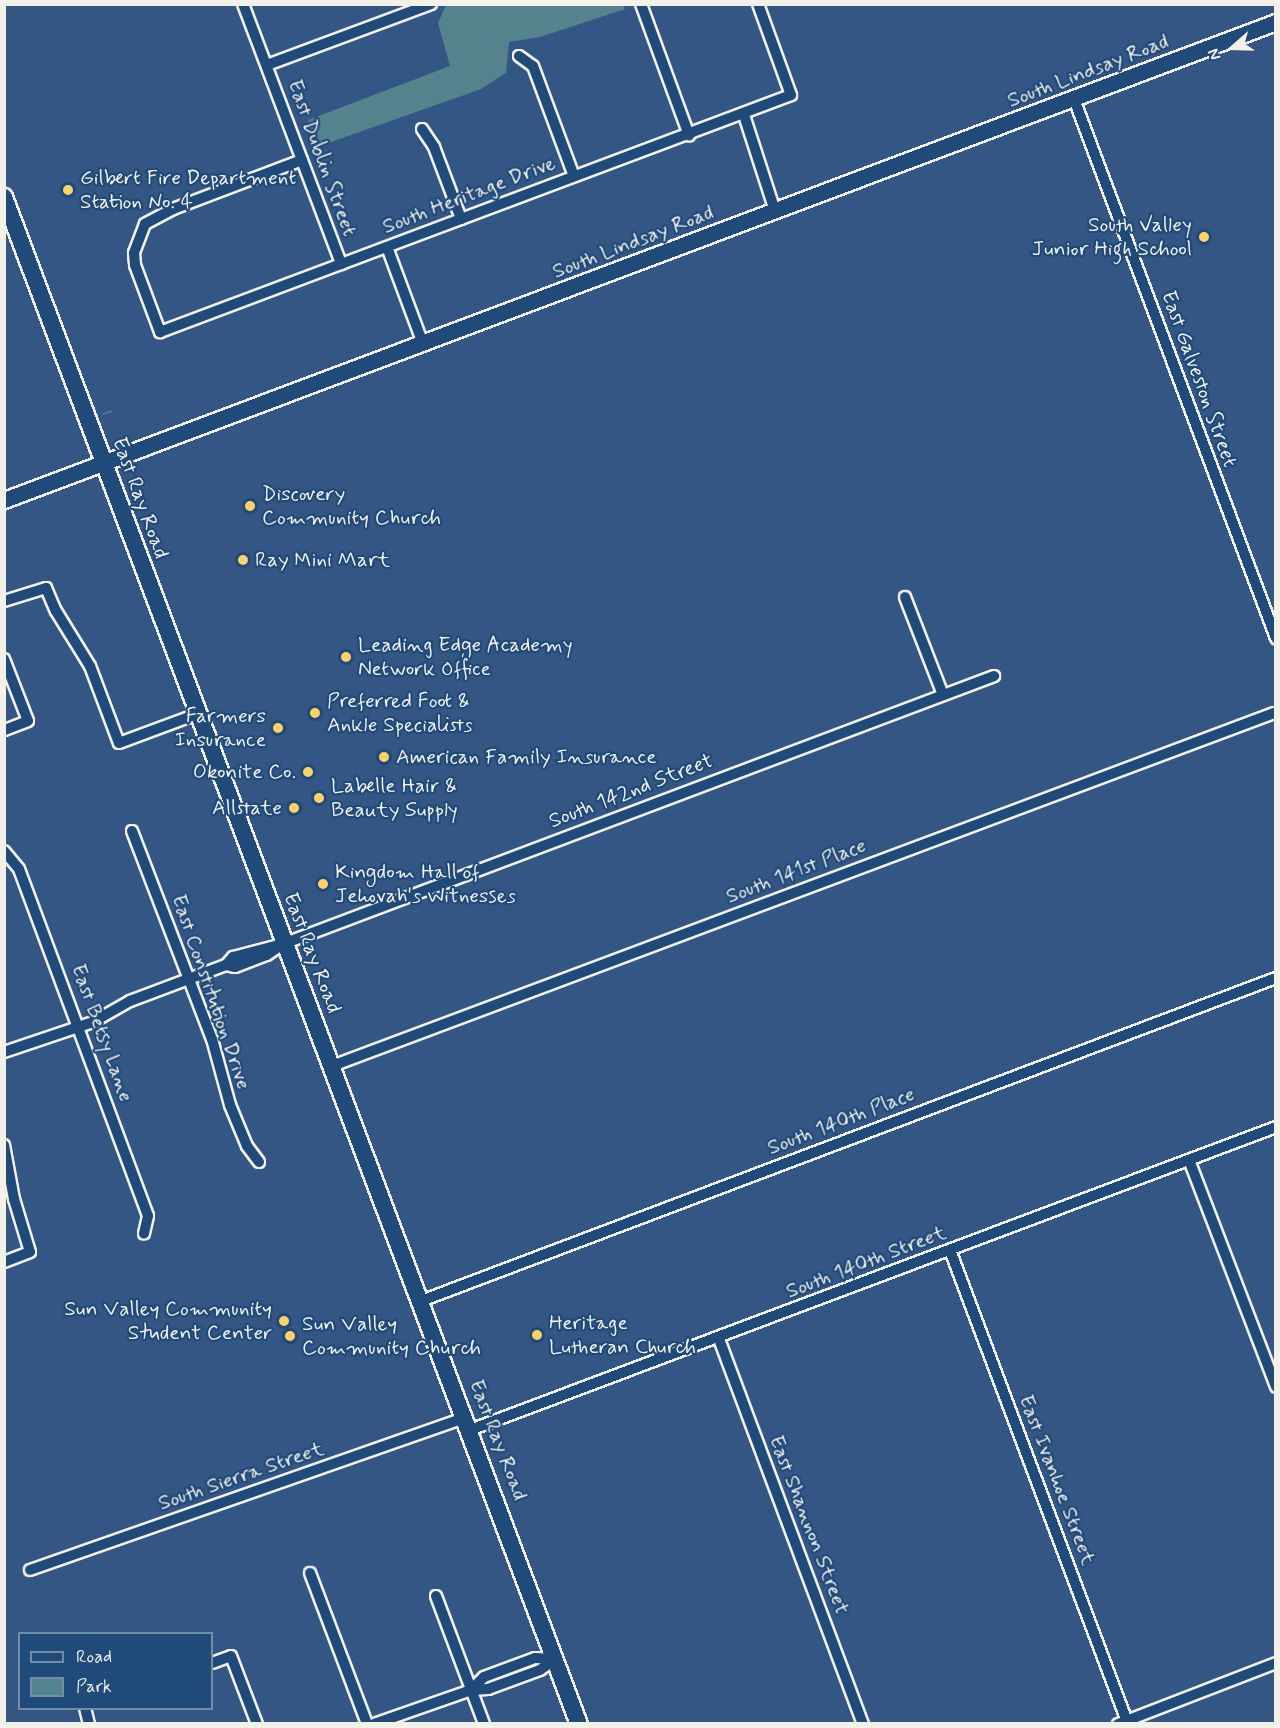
<!DOCTYPE html>
<style>
body{margin:0}
#map{position:relative;width:1280px;height:1728px;overflow:hidden;background:#345685;font-family:Mynerve,sans-serif}
div>[style]{position:absolute}
.green>*{inset:0;background:#55838d}
.stream>*{height:2px;margin:-1px;padding:0 1px;transform-origin:1px;border-radius:1px;background:#427a9d}
.roads{filter:drop-shadow(2px 0 #f4f1e8) drop-shadow(-2px 0 #f4f1e8) drop-shadow(0 2px #f4f1e8) drop-shadow(0 -2px #f4f1e8)}
.minor>*{height:10px;margin:-5px;padding:0 5px;transform-origin:5px;border-radius:5px;background:#1f4a7a}
.secondary>*{height:15px;margin:-7.5px;padding:0 7.5px;transform-origin:7.5px;border-radius:7.5px;background:#1f4a7a}
.primary>*{height:16px;margin:-8px;padding:0 8px;transform-origin:8px;border-radius:8px;background:#1f4a7a}
.dots>*{width:16px;height:16px;translate:-50% -50%;box-sizing:border-box;border:3px solid #1f4a7a;border-radius:50%}
span{translate:-50% -50%;white-space:nowrap;text-align:center;line-height:1.15;-webkit-text-stroke:4.5px #1f4a7a;paint-order:stroke}
.street-label{font-size:21px;color:#f4f1e8}
.poi-label{font-size:21px;color:#f4f1e8}
.left{translate:0 -50%;text-align:left}
.right{translate:-100% -50%;text-align:right}
.frame{position:absolute;inset:0;border:6px solid #f4f1e8;pointer-events:none}
.legend{position:absolute;left:18px;top:1632px;width:195px;height:78px;box-sizing:border-box;background:#1f4a7a;border:2px solid #748da6;margin:0;padding:8px 10px;list-style:none;font-size:18px;color:#f4f1e8}
.legend li{display:flex;align-items:center;gap:12px;height:30px}
.legend b{width:30px;border:2px solid #748da6}
.north{position:absolute;left:1202px;top:18px;width:60px;height:60px;-webkit-text-stroke:4px #1f4a7a;paint-order:stroke;rotate:250deg;font-size:16px;font-weight:700;line-height:24px;text-align:center;color:#f4f1e8}
.north::after{content:'';display:block;margin:auto;width:21px;height:27px;background:#f4f1e8;clip-path:polygon(50% 0,100% 100%,50% 72%,0 100%)}
</style>
<div id="map">
<div class="green">
<div style="clip-path:polygon(566px 5px,623px 5px,625px 9px,540px 37px,509px 42px,506px 73px,481px 89px,317px 147px,308px 120px,450px 66px,438px 23px,446px 5px)"></div>
</div>
<div class="stream">
<div style="left:103px;top:414px;width:9px;rotate:-18deg"></div>
</div>
<div class="roads">
<div class="minor">
<div style="left:243px;top:4px;width:278px;rotate:69.3deg"></div>
<div style="left:641px;top:4px;width:140px;rotate:69.9deg"></div>
<div style="left:519px;top:56px;width:17px;rotate:36deg"></div>
<div style="left:533px;top:66px;width:117px;rotate:69.6deg"></div>
<div style="left:267px;top:65px;width:175px;rotate:-20.4deg"></div>
<div style="left:1074px;top:99px;width:576px;rotate:69.46deg"></div>
<div style="left:744px;top:115px;width:101px;rotate:72.1deg"></div>
<div style="left:422px;top:129px;width:22px;rotate:56deg"></div>
<div style="left:434px;top:147px;width:77px;rotate:69.4deg"></div>
<div style="left:302px;top:160px;width:138px;rotate:159.2deg"></div>
<div style="left:173px;top:209px;width:32px;rotate:152deg"></div>
<div style="left:145px;top:224px;width:31px;rotate:111deg"></div>
<div style="left:134px;top:253px;width:12px;rotate:85deg"></div>
<div style="left:135px;top:265px;width:72px;rotate:69.5deg"></div>
<div style="left:160px;top:332px;width:674px;rotate:-20.59deg"></div>
<div style="left:791px;top:95px;width:97px;rotate:-109.9deg"></div>
<div style="left:387px;top:247px;width:103px;rotate:69.6deg"></div>
<div style="left:905px;top:597px;width:105px;rotate:68.8deg"></div>
<div style="left:4px;top:601px;width:44px;rotate:-17.2deg"></div>
<div style="left:46px;top:588px;width:25px;rotate:67deg"></div>
<div style="left:56px;top:611px;width:65px;rotate:58.3deg"></div>
<div style="left:90px;top:666px;width:82px;rotate:69.4deg"></div>
<div style="left:119px;top:743px;width:83px;rotate:-20.4deg"></div>
<div style="left:4px;top:659px;width:66px;rotate:68.8deg"></div>
<div style="left:28px;top:721px;width:26px;rotate:159deg"></div>
<div style="left:132px;top:831px;width:223px;rotate:69deg"></div>
<div style="left:212px;top:1039px;width:68px;rotate:74.7deg"></div>
<div style="left:230px;top:1105px;width:44px;rotate:67.5deg"></div>
<div style="left:247px;top:1146px;width:20px;rotate:53deg"></div>
<div style="left:4px;top:851px;width:23px;rotate:50deg"></div>
<div style="left:19px;top:869px;width:370px;rotate:69.6deg"></div>
<div style="left:148px;top:1216px;width:18px;rotate:103deg"></div>
<div style="left:226px;top:965px;width:9px;rotate:13deg"></div>
<div style="left:235px;top:967px;width:34px;rotate:-21deg"></div>
<div style="left:267px;top:955px;width:19px;rotate:-35deg"></div>
<div style="left:4px;top:1052px;width:94px;rotate:-18.6deg"></div>
<div style="left:93px;top:1022px;width:43px;rotate:-29.6deg"></div>
<div style="left:130px;top:1001px;width:103px;rotate:-20.6deg"></div>
<div style="left:226px;top:965px;width:11px;rotate:-49deg"></div>
<div style="left:233px;top:957px;width:52px;rotate:-14.6deg"></div>
<div style="left:283px;top:944px;width:760px;rotate:-20.65deg"></div>
<div style="left:332px;top:1066px;width:1006px;rotate:-20.54deg"></div>
<div style="left:4px;top:1145px;width:55px;rotate:79.5deg"></div>
<div style="left:14px;top:1199px;width:55px;rotate:73.2deg"></div>
<div style="left:30px;top:1252px;width:28px;rotate:159deg"></div>
<div style="left:1189px;top:1160px;width:243px;rotate:69deg"></div>
<div style="left:950px;top:1250px;width:506px;rotate:69.42deg"></div>
<div style="left:421px;top:1301px;width:914px;rotate:-20.7deg"></div>
<div style="left:719px;top:1339px;width:411px;rotate:69.5deg"></div>
<div style="left:470px;top:1430px;width:861px;rotate:-20.6deg"></div>
<div style="left:30px;top:1570px;width:461px;rotate:-19.3deg"></div>
<div style="left:310px;top:1573px;width:161px;rotate:69.3deg"></div>
<div style="left:436px;top:1596px;width:137px;rotate:69.4deg"></div>
<div style="left:212px;top:1663px;width:20px;rotate:-20deg"></div>
<div style="left:231px;top:1656px;width:73px;rotate:69.1deg"></div>
<div style="left:471px;top:1690px;width:18px;rotate:-45deg"></div>
<div style="left:484px;top:1677px;width:54px;rotate:-20.4deg"></div>
<div style="left:535px;top:1658px;width:20px;rotate:3deg"></div>
<div style="left:85px;top:1708px;width:16px;rotate:76deg"></div>
<div style="left:374px;top:1724px;width:103px;rotate:-19.3deg"></div>
<div style="left:471px;top:1690px;width:17px;rotate:-3deg"></div>
<div style="left:488px;top:1689px;width:55px;rotate:-20.1deg"></div>
<div style="left:540px;top:1670px;width:19px;rotate:-36deg"></div>
<div style="left:1118px;top:1724px;width:169px;rotate:-21.1deg"></div>
</div>
<div class="secondary">
<div style="left:4px;top:500px;width:1359px;rotate:-20.6deg"></div>
</div>
<div class="primary">
<div style="left:4px;top:197px;width:1632px;rotate:69.37deg"></div>
</div>
</div>
<div class="dots">
<div style="left:68px;top:190px;background:#ffd166"></div>
<div style="left:1204px;top:237px;background:#ffd166"></div>
<div style="left:250px;top:506px;background:#ffd166"></div>
<div style="left:243px;top:560px;background:#ffd166"></div>
<div style="left:346px;top:657px;background:#ffd166"></div>
<div style="left:315px;top:713px;background:#ffd166"></div>
<div style="left:278px;top:728px;background:#ffd166"></div>
<div style="left:384px;top:757px;background:#ffd166"></div>
<div style="left:308px;top:772px;background:#ffd166"></div>
<div style="left:319px;top:798px;background:#ffd166"></div>
<div style="left:294px;top:808px;background:#ffd166"></div>
<div style="left:323px;top:884px;background:#ffd166"></div>
<div style="left:284px;top:1321px;background:#ffd166"></div>
<div style="left:537px;top:1335px;background:#ffd166"></div>
<div style="left:290px;top:1336px;background:#ffd166"></div>
</div>
<div class="street-label">
<span style="left:1088px;top:71px;rotate:-21deg">South Lindsay Road</span>
<span style="left:322px;top:158px;rotate:70deg">East Dublin Street</span>
<span style="left:469px;top:195px;rotate:-21deg">South Heritage Drive</span>
<span style="left:633px;top:242px;rotate:-21deg">South Lindsay Road</span>
<span style="left:1199px;top:379px;rotate:70deg">East Galveston Street</span>
<span style="left:140px;top:498px;rotate:70deg">East Ray Road</span>
<span style="left:631px;top:791px;rotate:-21deg">South 142nd Street</span>
<span style="left:796px;top:871px;rotate:-21deg">South 141st Place</span>
<span style="left:312px;top:953px;rotate:69deg">East Ray Road</span>
<span style="left:211px;top:992px;rotate:71deg">East Constitution Drive</span>
<span style="left:102px;top:1033px;rotate:70deg">East Betsy Lane</span>
<span style="left:841px;top:1121px;rotate:-21deg">South 140th Place</span>
<span style="left:866px;top:1262px;rotate:-21deg">South 140th Street</span>
<span style="left:498px;top:1440px;rotate:69deg">East Ray Road</span>
<span style="left:241px;top:1476px;rotate:-19deg">South Sierra Street</span>
<span style="left:1057px;top:1480px;rotate:69deg">East Ivanhoe Street</span>
<span style="left:809px;top:1525px;rotate:69deg">East Shannon Street</span>
</div>
<div class="poi-label">
<span class="left" style="left:80px;top:190px">Gilbert Fire Department<br>Station No. 4</span>
<span class="right" style="left:1192px;top:237px">South Valley<br>Junior High School</span>
<span class="left" style="left:262px;top:506px">Discovery<br>Community Church</span>
<span class="left" style="left:255px;top:560px">Ray Mini Mart</span>
<span class="left" style="left:358px;top:657px">Leading Edge Academy<br>Network Office</span>
<span class="left" style="left:327px;top:713px">Preferred Foot &amp;<br>Ankle Specialists</span>
<span class="right" style="left:266px;top:728px">Farmers<br>Insurance</span>
<span class="left" style="left:396px;top:757px">American Family Insurance</span>
<span class="right" style="left:296px;top:772px">Okonite Co.</span>
<span class="left" style="left:331px;top:798px">Labelle Hair &amp;<br>Beauty Supply</span>
<span class="right" style="left:282px;top:808px">Allstate</span>
<span class="left" style="left:335px;top:884px">Kingdom Hall of<br>Jehovah's Witnesses</span>
<span class="right" style="left:272px;top:1321px">Sun Valley Community<br>Student Center</span>
<span class="left" style="left:549px;top:1335px">Heritage<br>Lutheran Church</span>
<span class="left" style="left:302px;top:1336px">Sun Valley<br>Community Church</span>
</div>
<div class="frame"></div>
<ul class="legend">
<li><b style="height:8px;background:#1f4a7a"></b>Road</li>
<li><b style="height:16px;background:#55838d"></b>Park</li>
</ul>
<div class="north">N</div>
</div>
